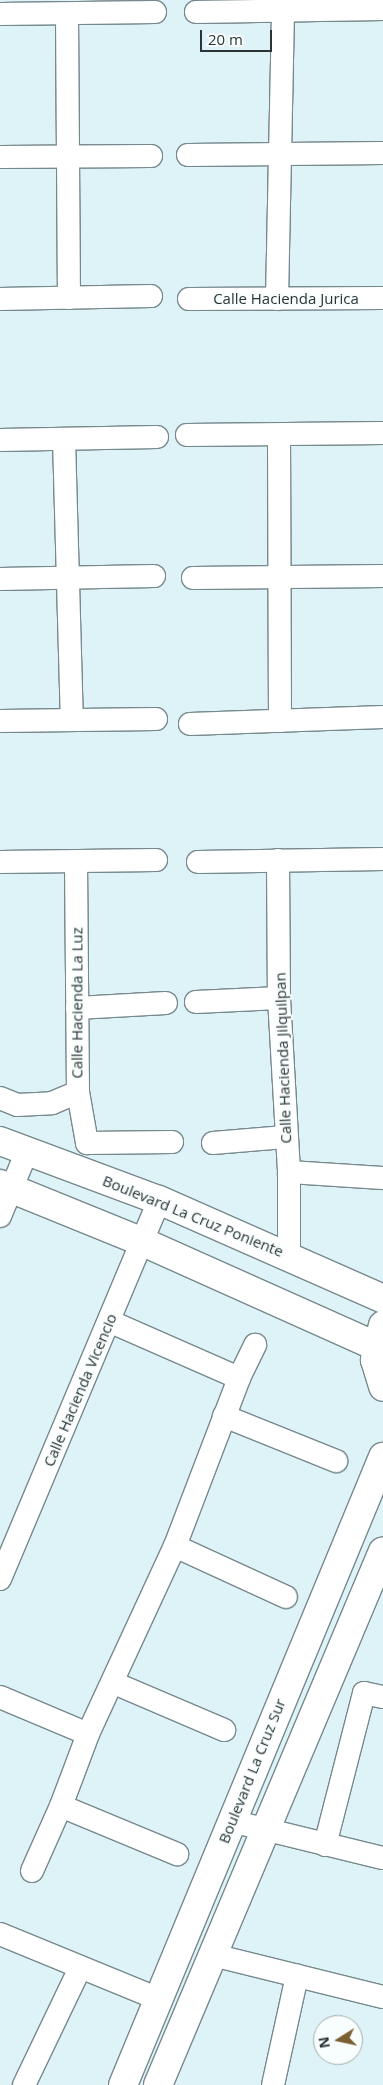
<!DOCTYPE html>
<style>
body{margin:0}
#map{position:relative;width:383px;height:2085px;overflow:hidden;background:#def3f7;font-family:"Open Sans",sans-serif}
div>[style]{position:absolute}
.roads{filter:drop-shadow(1px 0 #76898d) drop-shadow(-1px 0 #76898d) drop-shadow(0 1px #76898d) drop-shadow(0 -1px #76898d)}
.street>*{height:22px;margin:-11px;padding:0 11px;transform-origin:11px;border-radius:11px;background:#fff}
.secondary>*{height:28px;margin:-14px;padding:0 14px;transform-origin:14px;border-radius:14px;background:#fff}
span{translate:-50% -50%;white-space:nowrap;text-align:center;line-height:1.15;-webkit-text-stroke:4px #f8fdfd;paint-order:stroke}
.street-label{font-size:15px;color:#2b3435}
.north{position:absolute;left:313px;top:2015px;width:50px;height:50px;box-sizing:border-box;background:#f8fdfd;border:1px solid #a6adad;border-radius:50%;rotate:260deg;font-size:14px;font-weight:700;line-height:20px;text-align:center;color:#2b3435}
.north::after{content:'';display:block;margin:auto;width:18px;height:22px;background:#7a6032;clip-path:polygon(50% 0,100% 100%,50% 72%,0 100%)}
.scale{position:absolute;left:200px;top:30px;width:72px;height:22px;box-sizing:border-box;border:2px solid #2b3435;border-top:0;padding-left:6px;font-size:15px;line-height:18px;white-space:nowrap;color:#2b3435;-webkit-text-stroke:4px #f8fdfd;paint-order:stroke}
</style>
<div id="map">
<div class="roads">
<div class="street">
<div style="left:196px;top:12px;width:187px;rotate:-0.9deg"></div>
<div style="left:0;top:14px;width:155px;rotate:-0.7deg"></div>
<div style="left:67px;top:14px;width:284px;rotate:89.6deg"></div>
<div style="left:188px;top:155px;width:195px;rotate:-0.6deg"></div>
<div style="left:0;top:157px;width:151px;rotate:-0.4deg"></div>
<div style="left:0;top:299px;width:151px;rotate:-1.1deg"></div>
<div style="left:189px;top:299px;width:194px;rotate:-0.3deg"></div>
<div style="left:277px;top:299px;width:289px;rotate:-88.8deg"></div>
<div style="left:187px;top:435px;width:196px;rotate:-0.6deg"></div>
<div style="left:279px;top:435px;width:286px;rotate:89.8deg"></div>
<div style="left:64px;top:439px;width:281px;rotate:88.4deg"></div>
<div style="left:0;top:440px;width:157px;rotate:-1.1deg"></div>
<div style="left:193px;top:578px;width:190px;rotate:-0.6deg"></div>
<div style="left:0;top:579px;width:154px;rotate:-1.1deg"></div>
<div style="left:0;top:721px;width:156px;rotate:-0.7deg"></div>
<div style="left:190px;top:724px;width:193px;rotate:-2.1deg"></div>
<div style="left:278px;top:860px;width:138px;rotate:89.6deg"></div>
<div style="left:279px;top:998px;width:174px;rotate:86.7deg"></div>
<div style="left:289px;top:1172px;width:83px;rotate:90deg"></div>
<div style="left:0;top:862px;width:156px;rotate:-0.7deg"></div>
<div style="left:76px;top:862px;width:230px;rotate:89.5deg"></div>
<div style="left:78px;top:1092px;width:52px;rotate:80deg"></div>
<div style="left:87px;top:1143px;width:85px;rotate:-0.7deg"></div>
<div style="left:198px;top:862px;width:185px;rotate:-0.9deg"></div>
<div style="left:196px;top:1002px;width:83px;rotate:-2.8deg"></div>
<div style="left:77px;top:1008px;width:89px;rotate:-3.2deg"></div>
<div style="left:0;top:1098px;width:18px;rotate:22deg"></div>
<div style="left:17px;top:1105px;width:35px;rotate:-3deg"></div>
<div style="left:52px;top:1103px;width:28px;rotate:-23deg"></div>
<div style="left:213px;top:1143px;width:72px;rotate:-4.8deg"></div>
<div style="left:289px;top:1172px;width:94px;rotate:3.7deg"></div>
<div style="left:0;top:1216px;width:70px;rotate:-67.4deg"></div>
<div style="left:109px;top:1321px;width:142px;rotate:23.7deg"></div>
<div style="left:224px;top:1416px;width:121px;rotate:21.9deg"></div>
<div style="left:175px;top:1546px;width:122px;rotate:24.7deg"></div>
<div style="left:0;top:1579px;width:411px;rotate:-67.2deg"></div>
<div style="left:114px;top:1683px;width:120px;rotate:23.1deg"></div>
<div style="left:0;top:1697px;width:95px;rotate:22.8deg"></div>
<div style="left:61px;top:1806px;width:126px;rotate:22.5deg"></div>
<div style="left:231px;top:1821px;width:156px;rotate:13.7deg"></div>
<div style="left:325px;top:1845px;width:157px;rotate:-75.6deg"></div>
<div style="left:364px;top:1693px;width:19px;rotate:12deg"></div>
<div style="left:32px;top:1871px;width:71px;rotate:-66deg"></div>
<div style="left:61px;top:1806px;width:77px;rotate:-69.4deg"></div>
<div style="left:88px;top:1734px;width:207px;rotate:-65.2deg"></div>
<div style="left:175px;top:1546px;width:180px;rotate:-69.1deg"></div>
<div style="left:239px;top:1378px;width:37px;rotate:-64deg"></div>
<div style="left:0;top:1934px;width:174px;rotate:22.3deg"></div>
<div style="left:213px;top:1955px;width:175px;rotate:13.9deg"></div>
<div style="left:24px;top:2085px;width:130px;rotate:-64.4deg"></div>
<div style="left:273px;top:2085px;width:112px;rotate:-77.6deg"></div>
</div>
<div class="secondary">
<div style="left:0;top:1141px;width:170px;rotate:20.4deg"></div>
<div style="left:159px;top:1200px;width:245px;rotate:23.8deg"></div>
<div style="left:0;top:1184px;width:154px;rotate:22.1deg"></div>
<div style="left:143px;top:1242px;width:255px;rotate:24.1deg"></div>
<div style="left:383px;top:1325px;width:36px;rotate:103deg"></div>
<div style="left:375px;top:1360px;width:28px;rotate:73deg"></div>
<div style="left:123px;top:2085px;width:680px;rotate:-67.51deg"></div>
<div style="left:158px;top:2085px;width:579px;rotate:-67.15deg"></div>
</div>
</div>
<div class="street-label">
<span style="left:286px;top:299px">Calle Hacienda Jurica</span>
<span style="left:77px;top:1003px;rotate:-90deg">Calle Hacienda La Luz</span>
<span style="left:283px;top:1058px;rotate:-92deg">Calle Hacienda Jilquilpan</span>
<span style="left:193px;top:1216px;rotate:22deg">Boulevard La Cruz Poniente</span>
<span style="left:80px;top:1390px;rotate:-67deg">Calle Hacienda Vicencio</span>
<span style="left:252px;top:1771px;rotate:-68deg">Boulevard La Cruz Sur</span>
</div>
<div class="north">N</div>
<div class="scale">20 m</div>
</div>
